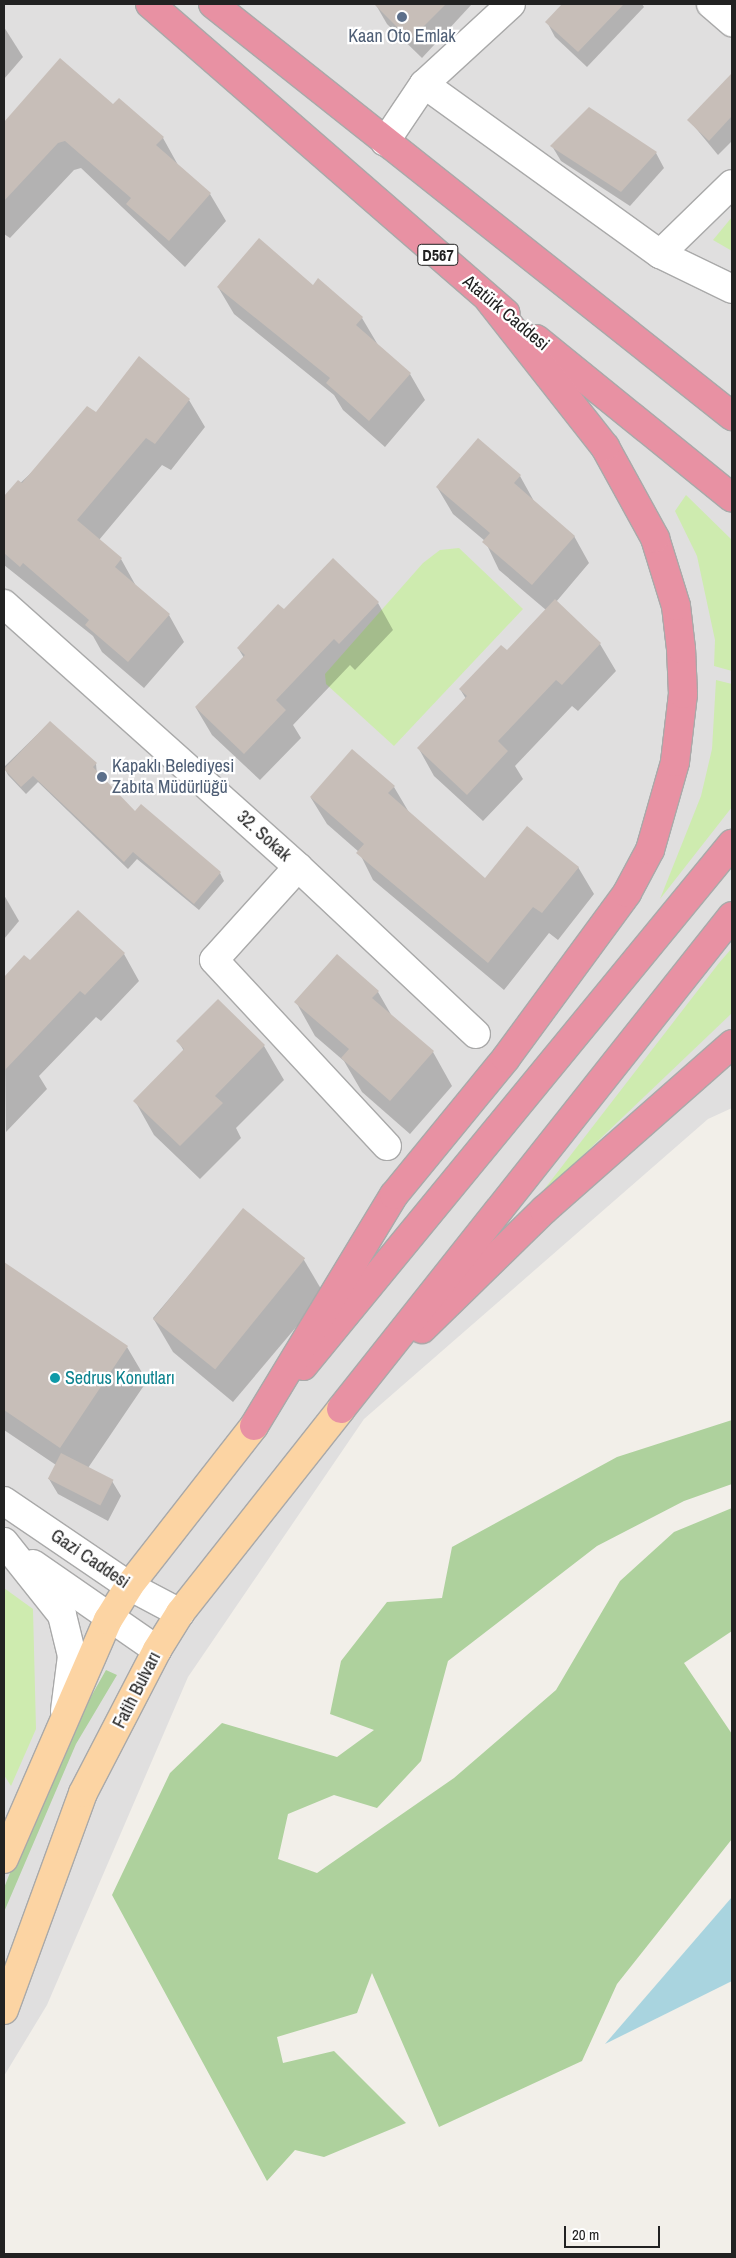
<!DOCTYPE html>
<meta charset="utf-8">
<style>
body{margin:0}
#map{position:relative;width:736px;height:2258px;overflow:hidden;background:#f2efe9;font-family:"Archivo Narrow",sans-serif}
div>[style]{position:absolute}
.residential>*{inset:0;background:#e0dfdf}
.grass>*{inset:0;background:#ceebaf}
.forest>*{inset:0;background:#aed19d}
.water>*{inset:0;background:#a9d4df}
.shadow>*{inset:0;background:#0003}
.building>*{inset:0;background:#c7beb8;transform-origin:0 0}
.roads{filter:drop-shadow(1px 0 #a9a9a9) drop-shadow(-1px 0 #a9a9a9) drop-shadow(0 1px #a9a9a9) drop-shadow(0 -1px #a9a9a9)}
.minor>*{height:28px;margin:-14px;padding:0 14px;transform-origin:14px;border-radius:14px;background:#fff}
.major>*{height:28px;margin:-14px;padding:0 14px;transform-origin:14px;border-radius:14px;background:#fcd4a3}
.highway>*{height:28px;margin:-14px;padding:0 14px;transform-origin:14px;border-radius:14px;background:#e891a3}
.dots>*{width:14px;height:14px;translate:-50% -50%;box-sizing:border-box;border:2px solid #fff;border-radius:50%}
span{translate:-50% -50%;white-space:nowrap;text-align:center;line-height:1.15;-webkit-text-stroke:4.5px #fff;paint-order:stroke}
.shield-label span{padding:1px 4px;background:#fff;border:1px solid;border-radius:4px;-webkit-text-stroke-width:0}
.shield-label{font-size:16px;color:#222;font-weight:700}
.service-label{font-size:18px;color:#4e5e75}
.left{translate:0 -50%;text-align:left}
.street-label{font-size:18px;color:#222}
.culture-label{font-size:18px;color:#0d838f}
.frame{position:absolute;inset:0;border:5px solid #222;pointer-events:none}
.scale{position:absolute;left:564px;top:2226px;width:96px;height:22px;box-sizing:border-box;border:2px solid #222;border-top:0;padding-left:6px;font-size:15px;line-height:18px;white-space:nowrap;color:#222;-webkit-text-stroke:4px #fff;paint-order:stroke}
</style>
<div id="map">
<div class="residential">
<div style="clip-path:polygon(4px 4px,732px 4px,732px 1108px,708px 1119px,364px 1419px,188px 1677px,47px 2005px,4px 2076px)"></div>
</div>
<div class="grass">
<div style="clip-path:polygon(732px 217px,732px 251px,713px 240px)"></div>
<div style="clip-path:polygon(686px 495px,732px 540px,732px 671px,714px 666px,715px 640px,697px 556px,675px 511px)"></div>
<div style="clip-path:polygon(459px 548px,523px 609px,394px 746px,326px 684px,325px 674px,423px 563px,440px 550px)"></div>
<div style="clip-path:polygon(716px 680px,732px 684px,732px 807px,660px 899px,701px 796px,712px 749px)"></div>
<div style="clip-path:polygon(732px 948px,732px 1013px,536px 1200px,719px 963px)"></div>
<div style="clip-path:polygon(4px 1588px,33px 1609px,36px 1729px,11px 1786px,4px 1775px)"></div>
</div>
<div class="forest">
<div style="clip-path:polygon(732px 1420px,732px 1484px,684px 1501px,597px 1546px,448px 1661px,421px 1761px,377px 1808px,334px 1795px,288px 1814px,278px 1859px,317px 1873px,454px 1778px,556px 1690px,620px 1581px,674px 1532px,732px 1508px,732px 1631px,684px 1663px,732px 1734px,732px 1839px,617px 1984px,582px 2061px,439px 2127px,372px 1973px,357px 2013px,277px 2037px,283px 2063px,334px 2051px,406px 2123px,324px 2157px,295px 2150px,267px 2181px,112px 1895px,170px 1773px,222px 1723px,337px 1757px,374px 1730px,330px 1714px,341px 1661px,387px 1602px,442px 1598px,452px 1547px,617px 1457px)"></div>
<div style="clip-path:polygon(106px 1670px,117px 1675px,76px 1744px,4px 1912px,4px 1888px,33px 1814px,67px 1739px)"></div>
</div>
<div class="water">
<div style="clip-path:polygon(732px 1897px,732px 1981px,605px 2044px)"></div>
</div>
<div class="shadow">
<div style="clip-path:polygon(472px 4px,422px 58px,387px 24px,376px 5px)"></div>
<div style="clip-path:polygon(564px 4px,642px 4px,644px 7px,587px 67px,555px 37px,547px 22px)"></div>
<div style="clip-path:polygon(4px 27px,23px 57px,4px 79px)"></div>
<div style="clip-path:polygon(60px 60px,113px 106px,163px 138px,178px 165px,210px 194px,226px 221px,185px 267px,81px 168px,74px 170px,10px 238px,4px 234px,4px 124px)"></div>
<div style="clip-path:polygon(732px 74px,732px 141px,718px 155px,689px 120px)"></div>
<div style="clip-path:polygon(552px 146px,656px 153px,664px 168px,630px 206px,561px 161px)"></div>
<div style="clip-path:polygon(313px 286px,362px 318px,378px 345px,410px 374px,425px 400px,385px 447px,343px 410px,334px 395px,234px 314px,218px 287px)"></div>
<div style="clip-path:polygon(189px 400px,205px 427px,171px 470px,162px 465px,99px 540px,121px 559px,136px 586px,169px 615px,184px 642px,144px 688px,102px 652px,93px 636px,4px 565px,4px 498px,96px 413px)"></div>
<div style="clip-path:polygon(520px 476px,535px 503px,574px 536px,589px 563px,556px 602px,600px 644px,616px 671px,578px 711px,572px 706px,515px 766px,523px 779px,483px 821px,434px 776px,419px 749px,466px 699px,460px 689px,507px 652px,546px 610px,499px 570px,485px 541px,453px 514px,437px 487px)"></div>
<div style="clip-path:polygon(378px 603px,393px 630px,355px 670px,350px 665px,293px 725px,301px 738px,260px 780px,212px 735px,196px 708px,244px 658px,238px 648px)"></div>
<div style="clip-path:polygon(50px 722px,96px 764px,97px 774px,135px 813px,141px 806px,220px 873px,224px 881px,199px 910px,137px 859px,128px 869px,38px 782px,26px 794px,8px 775px,4px 767px)"></div>
<div style="clip-path:polygon(394px 787px,410px 814px,485px 880px,578px 867px,594px 894px,558px 940px,549px 933px,504px 990px,373px 880px,359px 852px,327px 824px,311px 798px)"></div>
<div style="clip-path:polygon(4px 895px,19px 921px,4px 939px)"></div>
<div style="clip-path:polygon(124px 954px,139px 981px,101px 1021px,96px 1017px,39px 1076px,47px 1089px,6px 1132px,4px 978px,24px 957px,30px 962px)"></div>
<div style="clip-path:polygon(337px 956px,378px 992px,393px 1018px,433px 1052px,452px 1086px,410px 1134px,362px 1092px,344px 1061px,315px 1036px,296px 1002px)"></div>
<div style="clip-path:polygon(218px 1001px,264px 1046px,284px 1080px,236px 1128px,241px 1138px,200px 1179px,154px 1135px,135px 1101px,184px 1051px,178px 1041px)"></div>
<div style="clip-path:polygon(244px 1210px,304px 1260px,324px 1294px,233px 1402px,173px 1352px,153px 1318px)"></div>
<div style="clip-path:polygon(4px 1264px,127px 1347px,147px 1381px,88px 1468px,112px 1481px,121px 1496px,108px 1521px,58px 1494px,49px 1479px,56px 1465px,4px 1430px)"></div>
</div>
<div class="building">
<div style="clip-path:polygon(374px 4px,446px 4px,410px 40px)"></div>
<div style="clip-path:polygon(562px 4px,624px 4px,578px 52px,545px 22px)"></div>
<div style="clip-path:polygon(60px 58px,113px 104px,119px 98px,164px 137px,156px 145px,211px 193px,169px 241px,126px 204px,131px 198px,65px 141px,58px 143px,4px 201px,4px 122px)"></div>
<div style="clip-path:polygon(732px 73px,732px 116px,709px 141px,687px 120px)"></div>
<div style="clip-path:polygon(589px 107px,657px 152px,621px 192px,550px 146px)"></div>
<div style="clip-path:polygon(259px 238px,313px 285px,318px 278px,363px 317px,356px 325px,411px 373px,369px 421px,326px 383px,330px 378px,217px 287px)"></div>
<div style="clip-path:polygon(139px 356px,190px 399px,155px 444px,146px 438px,77px 520px,122px 558px,115px 567px,170px 614px,128px 662px,85px 625px,89px 620px,23px 563px,20px 567px,4px 553px,4px 496px,18px 480px,22px 483px,87px 406px,96px 412px)"></div>
<div style="clip-path:polygon(478px 438px,521px 475px,514px 483px,575px 536px,532px 585px,482px 542px,490px 533px,436px 487px)"></div>
<div style="clip-path:polygon(333px 558px,379px 602px,339px 644px,334px 639px,276px 700px,286px 710px,244px 754px,195px 707px,245px 655px,237px 648px,278px 604px,284px 609px)"></div>
<div style="clip-path:polygon(555px 599px,601px 643px,562px 685px,556px 680px,498px 741px,508px 751px,467px 795px,417px 748px,467px 696px,459px 689px,501px 645px,507px 650px)"></div>
<div style="clip-path:polygon(50px 721px,97px 763px,93px 767px,135px 811px,141px 804px,221px 872px,194px 904px,133px 852px,124px 862px,33px 776px,21px 787px,4px 769px)"></div>
<div style="clip-path:polygon(352px 749px,395px 786px,388px 793px,485px 878px,527px 826px,579px 867px,542px 913px,533px 907px,488px 963px,356px 853px,364px 844px,310px 797px)"></div>
<div style="clip-path:polygon(78px 910px,125px 953px,85px 995px,80px 991px,4px 1071px,4px 977px,24px 955px,30px 960px)"></div>
<div style="clip-path:polygon(337px 954px,379px 991px,372px 998px,434px 1051px,390px 1101px,341px 1058px,349px 1049px,294px 1002px)"></div>
<div style="clip-path:polygon(218px 999px,265px 1045px,215px 1096px,223px 1103px,180px 1146px,133px 1101px,184px 1049px,176px 1041px)"></div>
<div style="left:243px;top:1208px;width:80px;height:143px;rotate:39deg"></div>
<div style="clip-path:polygon(4px 1262px,128px 1346px,60px 1448px,4px 1410px)"></div>
<div style="left:61px;top:1453px;width:59px;height:29px;rotate:27deg"></div>
</div>
<div class="roads">
<div class="minor">
<div style="left:711px;top:4px;width:28px;rotate:41deg"></div>
<div style="left:424px;top:84px;width:291px;rotate:35.8deg"></div>
<div style="left:660px;top:254px;width:100px;rotate:-44.2deg"></div>
<div style="left:385px;top:142px;width:70px;rotate:-56.1deg"></div>
<div style="left:424px;top:84px;width:118px;rotate:-42.6deg"></div>
<div style="left:660px;top:254px;width:80px;rotate:25.9deg"></div>
<div style="left:4px;top:604px;width:394px;rotate:41.8deg"></div>
<div style="left:298px;top:867px;width:244px;rotate:43.2deg"></div>
<div style="left:298px;top:867px;width:125px;rotate:132.1deg"></div>
<div style="left:214px;top:960px;width:254px;rotate:47.1deg"></div>
<div style="left:4px;top:1501px;width:151px;rotate:34.2deg"></div>
<div style="left:129px;top:1586px;width:58px;rotate:27.9deg"></div>
<div style="left:4px;top:1542px;width:93px;rotate:51.5deg"></div>
<div style="left:62px;top:1615px;width:42px;rotate:76.3deg"></div>
<div style="left:72px;top:1656px;width:55px;rotate:97.3deg"></div>
<div style="left:33px;top:1564px;width:151px;rotate:34.7deg"></div>
</div>
<div class="major">
<div style="left:4px;top:1859px;width:261px;rotate:-66.5deg"></div>
<div style="left:108px;top:1620px;width:40px;rotate:-58deg"></div>
<div style="left:129px;top:1586px;width:203px;rotate:-52deg"></div>
<div style="left:4px;top:2010px;width:231px;rotate:-70deg"></div>
<div style="left:83px;top:1793px;width:161px;rotate:-62.6deg"></div>
<div style="left:157px;top:1650px;width:44px;rotate:-58.1deg"></div>
<div style="left:180px;top:1613px;width:260px;rotate:-51.7deg"></div>
</div>
<div class="highway">
<div style="left:150px;top:4px;width:471px;rotate:41deg"></div>
<div style="left:213px;top:4px;width:663px;rotate:38.44deg"></div>
<div style="left:536px;top:339px;width:252px;rotate:39deg"></div>
<div style="left:422px;top:1329px;width:170px;rotate:-44.3deg"></div>
<div style="left:544px;top:1210px;width:251px;rotate:-41.4deg"></div>
<div style="left:303px;top:1366px;width:676px;rotate:-50.59deg"></div>
<div style="left:341px;top:1409px;width:629px;rotate:-51.58deg"></div>
<div style="left:254px;top:1426px;width:270px;rotate:-58.8deg"></div>
<div style="left:394px;top:1195px;width:177px;rotate:-50.7deg"></div>
<div style="left:506px;top:1058px;width:205px;rotate:-53.7deg"></div>
<div style="left:627px;top:893px;width:49px;rotate:-61.9deg"></div>
<div style="left:650px;top:850px;width:91px;rotate:-74.1deg"></div>
<div style="left:675px;top:762px;width:68px;rotate:-83.3deg"></div>
<div style="left:683px;top:694px;width:45px;rotate:-92.5deg"></div>
<div style="left:681px;top:649px;width:43px;rotate:-96.6deg"></div>
<div style="left:676px;top:606px;width:71px;rotate:-107.2deg"></div>
<div style="left:655px;top:538px;width:104px;rotate:-118.8deg"></div>
<div style="left:605px;top:447px;width:186px;rotate:-128.2deg"></div>
</div>
</div>
<div class="dots">
<div style="left:402px;top:17px;background:#5c6f8a"></div>
<div style="left:102px;top:777px;background:#5c6f8a"></div>
<div style="left:55px;top:1378px;background:#0f9aa8"></div>
</div>
<div class="shield-label">
<span style="left:438px;top:255px">D567</span>
</div>
<div class="service-label">
<span style="left:402px;top:36px">Kaan Oto Emlak</span>
<span class="left" style="left:112px;top:777px">Kapaklı Belediyesi<br>Zabıta Müdürlüğü</span>
</div>
<div class="street-label">
<span style="left:506px;top:313px;rotate:40deg">Atatürk Caddesi</span>
<span style="left:264px;top:836px;rotate:42deg">32. Sokak</span>
<span style="left:90px;top:1559px;rotate:34deg">Gazi Caddesi</span>
<span style="left:137px;top:1690px;rotate:-63deg">Fatih Bulvarı</span>
</div>
<div class="culture-label">
<span class="left" style="left:65px;top:1378px">Sedrus Konutları</span>
</div>
<div class="frame"></div>
<div class="scale">20 m</div>
</div>
